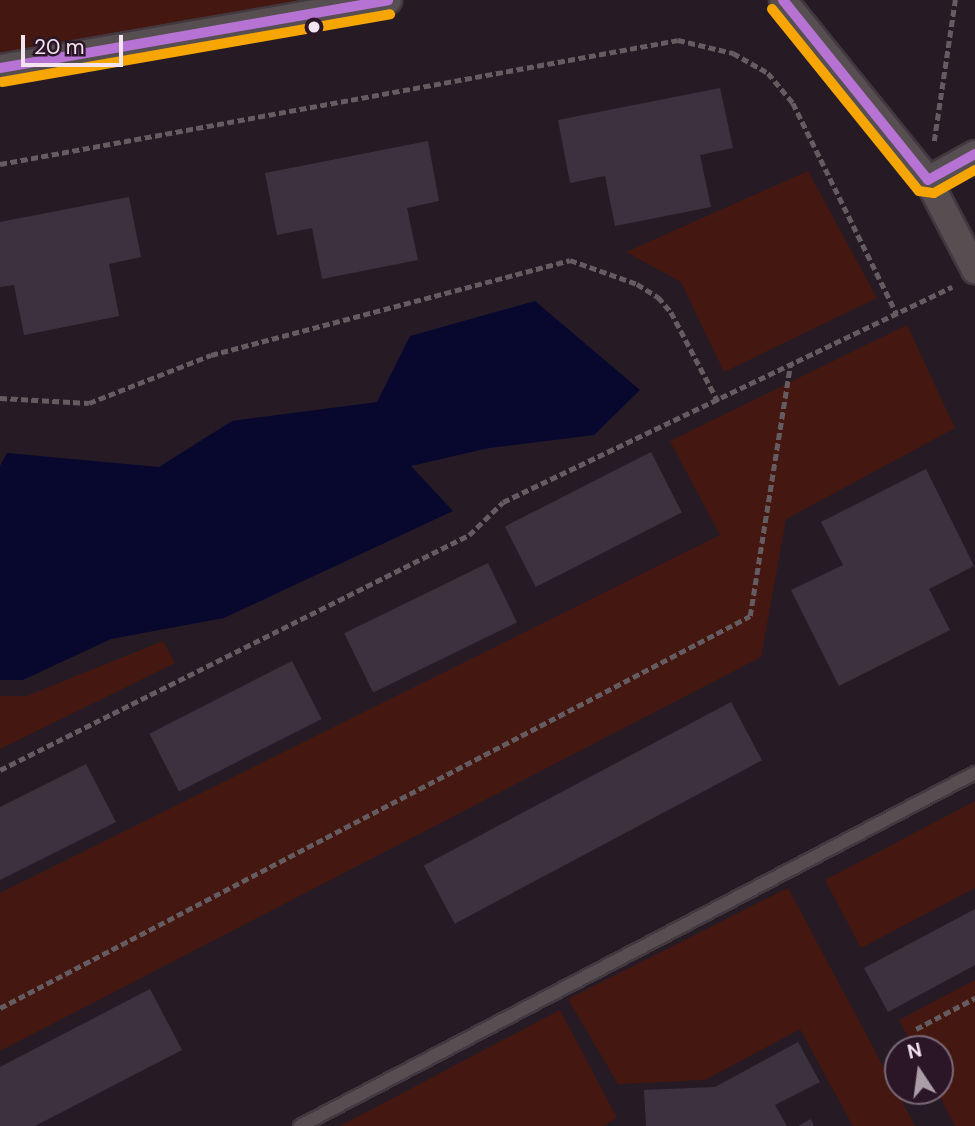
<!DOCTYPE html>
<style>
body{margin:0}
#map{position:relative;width:975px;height:1126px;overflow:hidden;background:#261b24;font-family:"DM Sans",sans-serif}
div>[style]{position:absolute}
.green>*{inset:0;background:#441810}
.water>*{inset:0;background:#08082f}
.building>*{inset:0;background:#3c323f;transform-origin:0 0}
.path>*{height:4.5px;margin-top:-2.25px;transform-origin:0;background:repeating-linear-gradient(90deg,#645c60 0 7px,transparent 0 10.5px)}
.roads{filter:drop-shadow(2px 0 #423840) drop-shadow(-2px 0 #423840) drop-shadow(0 2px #423840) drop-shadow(0 -2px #423840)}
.service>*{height:12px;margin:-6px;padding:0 6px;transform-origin:6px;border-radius:6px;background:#574e51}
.minor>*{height:26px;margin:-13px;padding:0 13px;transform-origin:13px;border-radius:13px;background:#574e51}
.bus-1>*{height:10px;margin:-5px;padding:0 5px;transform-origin:5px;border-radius:5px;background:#b673d3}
.bus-2>*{height:10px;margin:-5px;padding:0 5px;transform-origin:5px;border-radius:5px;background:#f7a600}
.dots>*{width:19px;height:19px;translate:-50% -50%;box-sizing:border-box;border:4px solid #2b1628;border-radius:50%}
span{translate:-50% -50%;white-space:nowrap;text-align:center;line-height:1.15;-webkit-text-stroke:6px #2b1628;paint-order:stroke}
.north{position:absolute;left:884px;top:1035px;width:70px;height:70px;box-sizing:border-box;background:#2b1628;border:2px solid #7b6878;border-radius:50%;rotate:347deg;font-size:19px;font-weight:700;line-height:28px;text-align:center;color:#f3e4f0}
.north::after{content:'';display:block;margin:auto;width:24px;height:32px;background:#ab9ea9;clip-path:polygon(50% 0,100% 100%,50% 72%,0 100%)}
.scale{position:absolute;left:21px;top:35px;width:102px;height:32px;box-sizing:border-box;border:4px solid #f3e4f0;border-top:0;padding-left:9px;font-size:21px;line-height:24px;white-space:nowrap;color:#f3e4f0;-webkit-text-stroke:5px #2b1628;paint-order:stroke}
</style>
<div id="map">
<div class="green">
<div style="clip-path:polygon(0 0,327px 0,0 63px)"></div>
<div style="clip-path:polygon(808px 171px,877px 298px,724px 372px,681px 282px,626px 252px)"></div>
<div style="clip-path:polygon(907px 325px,955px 428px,786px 519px,761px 657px,0 1051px,0 893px,720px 535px,670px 441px)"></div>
<div style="clip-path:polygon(163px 641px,175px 663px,0 749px,0 696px,27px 696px)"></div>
<div style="clip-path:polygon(975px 801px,975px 888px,861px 948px,825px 880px)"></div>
<div style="clip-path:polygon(788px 888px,915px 1126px,853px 1126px,800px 1029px,705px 1080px,618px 1084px,568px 999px)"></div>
<div style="clip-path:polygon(975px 980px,975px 1126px,955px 1126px,937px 1091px,940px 1049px,914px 1049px,899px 1020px)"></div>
<div style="clip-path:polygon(560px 1010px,617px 1118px,603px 1126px,340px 1126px)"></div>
</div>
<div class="water">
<div style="clip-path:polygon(535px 301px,640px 390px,594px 435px,489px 448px,411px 466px,453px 511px,224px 618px,111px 639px,23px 680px,0 680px,0 466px,7px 453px,159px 467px,232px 421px,377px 402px,410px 336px)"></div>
</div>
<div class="building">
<div style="clip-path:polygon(720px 88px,733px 148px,700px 155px,711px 207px,615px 226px,605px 176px,570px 183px,558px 120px)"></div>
<div style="clip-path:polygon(428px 141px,439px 201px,407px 208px,418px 260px,322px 279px,312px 228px,277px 235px,265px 173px)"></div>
<div style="clip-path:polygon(129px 197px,141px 257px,109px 264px,119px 316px,24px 335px,14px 285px,0 287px,0 222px)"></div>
<div style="left:651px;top:452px;width:68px;height:164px;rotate:63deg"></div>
<div style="clip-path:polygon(926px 469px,974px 566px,929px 589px,950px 630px,839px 686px,791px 590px,843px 565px,821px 522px)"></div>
<div style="left:488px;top:563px;width:66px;height:160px;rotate:64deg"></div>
<div style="left:292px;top:661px;width:65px;height:160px;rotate:63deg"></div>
<div style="left:731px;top:702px;width:66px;height:348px;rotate:62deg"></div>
<div style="clip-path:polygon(86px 764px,116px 822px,0 880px,0 807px)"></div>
<div style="clip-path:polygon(975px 909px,975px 965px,888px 1012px,864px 968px)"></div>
<div style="clip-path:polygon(150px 989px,182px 1050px,35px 1126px,0 1126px,0 1067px)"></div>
<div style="clip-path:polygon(798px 1042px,820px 1082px,775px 1105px,787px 1126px,646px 1126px,644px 1090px,715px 1087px)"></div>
<div style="clip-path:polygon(811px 1119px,814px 1126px,798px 1126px)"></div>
</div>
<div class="path">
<div style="left:934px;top:141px;width:143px;rotate:-81.5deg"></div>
<div style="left:0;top:164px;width:689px;rotate:-10.36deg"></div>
<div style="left:678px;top:40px;width:57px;rotate:13.3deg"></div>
<div style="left:733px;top:53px;width:40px;rotate:29.7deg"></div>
<div style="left:768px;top:73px;width:39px;rotate:50deg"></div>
<div style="left:793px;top:103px;width:235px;rotate:63.8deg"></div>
<div style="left:0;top:398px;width:89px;rotate:3.2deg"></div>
<div style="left:89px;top:403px;width:131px;rotate:-21.5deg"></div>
<div style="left:211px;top:355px;width:371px;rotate:-14.8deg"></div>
<div style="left:570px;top:260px;width:71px;rotate:19.7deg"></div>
<div style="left:637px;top:284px;width:25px;rotate:32deg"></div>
<div style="left:658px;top:297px;width:20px;rotate:49deg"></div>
<div style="left:671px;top:312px;width:101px;rotate:62.2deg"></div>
<div style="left:0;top:770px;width:525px;rotate:-26.61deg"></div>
<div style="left:469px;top:535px;width:47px;rotate:-44.1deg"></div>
<div style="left:503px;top:502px;width:498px;rotate:-25.6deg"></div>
<div style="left:0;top:1008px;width:846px;rotate:-27.59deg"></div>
<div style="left:750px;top:616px;width:253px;rotate:-80.9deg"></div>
<div style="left:916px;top:1029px;width:67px;rotate:-27.7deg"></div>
</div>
<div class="roads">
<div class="service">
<div style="left:300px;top:1126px;width:762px;rotate:-27.61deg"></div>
</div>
<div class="minor">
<div style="left:783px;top:0;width:231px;rotate:51.1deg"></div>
<div style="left:928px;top:180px;width:102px;rotate:62.4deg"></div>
<div style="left:0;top:68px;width:394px;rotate:-9.9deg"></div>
<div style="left:928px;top:180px;width:54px;rotate:-29deg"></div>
</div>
</div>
<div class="bus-1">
<div style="left:783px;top:0;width:231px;rotate:51.1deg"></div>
<div style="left:928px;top:180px;width:54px;rotate:-29deg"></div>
<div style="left:0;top:68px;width:394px;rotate:-9.9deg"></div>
</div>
<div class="bus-2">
<div style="left:772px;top:9px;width:234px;rotate:51.1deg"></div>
<div style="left:919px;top:191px;width:15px;rotate:8deg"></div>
<div style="left:934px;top:193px;width:47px;rotate:-29.3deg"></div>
<div style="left:2px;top:82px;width:394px;rotate:-9.9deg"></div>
</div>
<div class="dots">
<div style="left:314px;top:27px;background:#f3e4f0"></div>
</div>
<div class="north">N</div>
<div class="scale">20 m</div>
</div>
